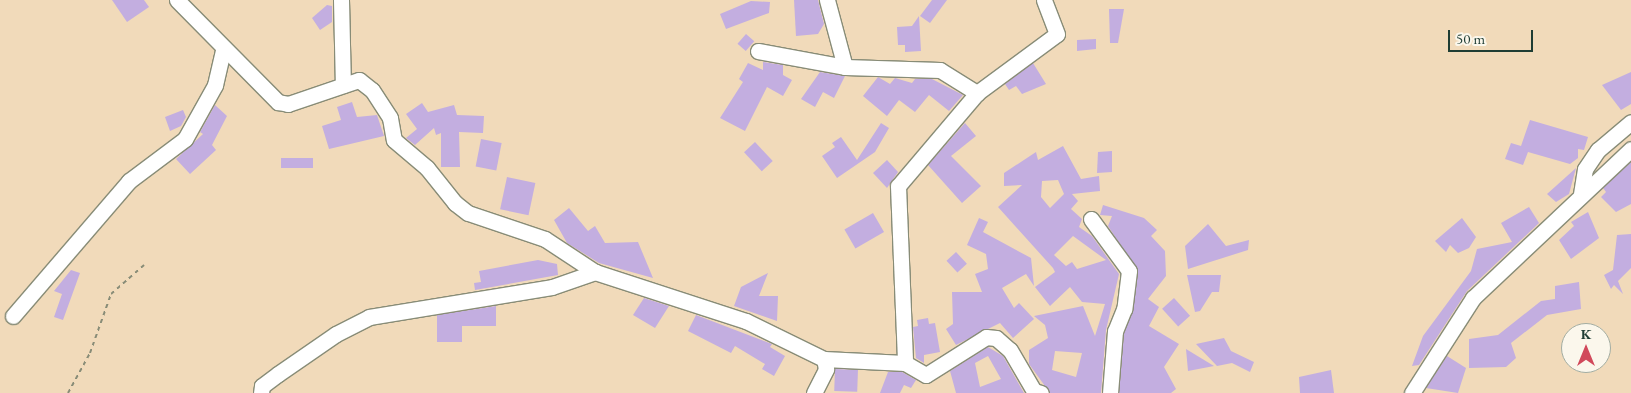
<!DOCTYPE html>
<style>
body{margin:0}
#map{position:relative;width:1631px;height:393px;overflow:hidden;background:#f1daba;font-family:"EB Garamond",serif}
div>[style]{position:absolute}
.building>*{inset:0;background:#c3aee0;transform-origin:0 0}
.path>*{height:2px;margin-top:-1px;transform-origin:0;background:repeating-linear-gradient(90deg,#888c77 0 4px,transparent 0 8px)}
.roads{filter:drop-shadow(1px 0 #888c77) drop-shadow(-1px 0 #888c77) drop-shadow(0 1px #888c77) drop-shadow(0 -1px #888c77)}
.minor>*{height:15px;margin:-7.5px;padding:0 7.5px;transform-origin:7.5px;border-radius:7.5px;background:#fff}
span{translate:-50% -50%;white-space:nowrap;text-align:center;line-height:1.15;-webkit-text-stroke:5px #fbf7ec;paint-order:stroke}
.north{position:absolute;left:1561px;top:323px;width:50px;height:50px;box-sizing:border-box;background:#fbf7ec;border:1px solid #a3ada2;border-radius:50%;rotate:0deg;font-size:14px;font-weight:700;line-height:20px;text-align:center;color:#1f3d34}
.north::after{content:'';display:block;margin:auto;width:18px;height:22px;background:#d1495b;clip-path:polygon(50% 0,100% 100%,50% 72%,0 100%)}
.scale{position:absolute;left:1448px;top:30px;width:85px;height:22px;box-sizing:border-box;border:2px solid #1f3d34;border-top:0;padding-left:6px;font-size:15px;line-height:18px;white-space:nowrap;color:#1f3d34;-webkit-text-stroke:4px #fbf7ec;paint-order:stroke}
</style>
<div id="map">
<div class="building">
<div style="clip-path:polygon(112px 0,144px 0,149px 7px,127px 22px)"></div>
<div style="clip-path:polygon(794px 0,818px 0,824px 24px,818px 34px,796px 36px)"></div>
<div style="clip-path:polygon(932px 0,947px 0,930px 23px,920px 16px)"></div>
<div style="clip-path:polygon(751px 1px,770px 2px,769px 13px,726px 29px,720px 14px)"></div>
<div style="clip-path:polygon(327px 5px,332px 6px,332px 22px,320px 30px,312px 18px)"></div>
<div style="clip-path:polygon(1109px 9px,1124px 9px,1118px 43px,1110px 43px)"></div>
<div style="clip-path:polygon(919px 16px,921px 51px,905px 52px,905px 45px,898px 45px,897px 27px,912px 26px)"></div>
<div style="left:746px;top:34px;width:11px;height:13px;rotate:41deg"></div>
<div style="clip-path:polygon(1096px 39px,1096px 49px,1077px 51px,1077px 40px)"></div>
<div style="clip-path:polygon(763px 62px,783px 65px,783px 75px,792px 80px,783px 96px,767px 87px,745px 131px,720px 118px,743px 82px,739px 79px,748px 63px,763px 70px)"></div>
<div style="clip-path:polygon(1033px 63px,1046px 84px,1022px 94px,1016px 86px,1009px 90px,1005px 84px)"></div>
<div style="clip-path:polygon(820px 72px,845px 76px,834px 98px,823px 92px,815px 107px,801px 99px)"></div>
<div style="clip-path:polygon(1631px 72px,1631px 104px,1621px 110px,1602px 85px)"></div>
<div style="clip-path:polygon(878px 77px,890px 84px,895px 78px,912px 83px,915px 79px,932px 79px,963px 95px,949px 111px,929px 95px,915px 112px,899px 100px,887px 116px,863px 96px)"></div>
<div style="clip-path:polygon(352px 102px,357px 117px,377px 115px,384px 136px,329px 149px,322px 126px,341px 120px,337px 107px)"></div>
<div style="clip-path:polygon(422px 103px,428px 112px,454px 105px,457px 115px,484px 116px,483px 133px,459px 132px,460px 167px,441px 167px,441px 133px,436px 135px,434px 128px,415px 145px,406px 138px,417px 129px,406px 114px)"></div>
<div style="clip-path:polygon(215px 105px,227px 116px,212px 145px,216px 150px,190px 174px,176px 159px,203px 134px,200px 132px)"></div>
<div style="clip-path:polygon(183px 110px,186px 117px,181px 126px,170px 131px,165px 117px)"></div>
<div style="clip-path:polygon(1530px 120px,1588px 137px,1584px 150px,1578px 149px,1578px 158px,1570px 164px,1528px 152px,1523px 165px,1505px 159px,1511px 143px,1521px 146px)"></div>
<div style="clip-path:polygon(881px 123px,889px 128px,875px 152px,837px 178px,822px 156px,835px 147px,832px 143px,841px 137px,857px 160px)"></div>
<div style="clip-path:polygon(965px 123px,976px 136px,951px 156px,981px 186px,962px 203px,928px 165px)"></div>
<div style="left:481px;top:139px;width:21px;height:28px;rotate:11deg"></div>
<div style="left:755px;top:142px;width:26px;height:15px;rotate:47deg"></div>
<div style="clip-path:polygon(evenodd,1063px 146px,1081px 179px,1099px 176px,1100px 191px,1072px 194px,1078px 201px,1071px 209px,1082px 219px,1079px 227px,1092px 236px,1119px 274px,1106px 330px,1101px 393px,1050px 393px,1029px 364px,1029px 350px,1048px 338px,1045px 325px,1034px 316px,1083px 306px,1095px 336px,1105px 304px,1082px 302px,1070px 287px,1050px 306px,1035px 287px,1055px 272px,1053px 268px,998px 207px,1022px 185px,1004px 186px,1004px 173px,1036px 152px,1038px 160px,1063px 146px,1058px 180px,1064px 194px,1050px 208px,1041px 197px,1042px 181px,1058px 180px,1063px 146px,1073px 236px,1106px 260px,1077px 269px,1072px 262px,1066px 266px,1054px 255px,1073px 236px,1063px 146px,1055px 351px,1082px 353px,1076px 377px,1052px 370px,1055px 351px)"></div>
<div style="clip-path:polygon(1112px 151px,1112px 172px,1097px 173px,1098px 152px)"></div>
<div style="left:313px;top:158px;width:10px;height:32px;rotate:90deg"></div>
<div style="clip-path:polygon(887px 160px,898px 172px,887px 188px,873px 173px)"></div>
<div style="clip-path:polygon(1631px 162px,1631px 204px,1616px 212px,1601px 197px,1606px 192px,1603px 188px)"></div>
<div style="clip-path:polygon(1576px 168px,1569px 194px,1556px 202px,1547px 194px)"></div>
<div style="left:507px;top:177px;width:29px;height:33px;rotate:12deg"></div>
<div style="clip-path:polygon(1103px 205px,1144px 218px,1157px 230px,1151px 236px,1165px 251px,1166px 276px,1148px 299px,1159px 307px,1149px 326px,1179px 344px,1164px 367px,1176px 389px,1171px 393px,1119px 393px,1124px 333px,1133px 310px,1138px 272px,1108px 226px,1112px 216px,1100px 215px)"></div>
<div style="clip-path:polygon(1529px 207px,1539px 223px,1467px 291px,1419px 365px,1412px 366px,1423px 336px,1471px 271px,1477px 249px,1512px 242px,1501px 223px)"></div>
<div style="clip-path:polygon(569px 208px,588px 231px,595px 226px,605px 243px,638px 242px,653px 278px,599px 263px,567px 243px,554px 220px)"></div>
<div style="clip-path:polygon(1588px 212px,1599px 238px,1571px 259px,1559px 240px,1574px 226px,1571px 222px)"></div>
<div style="left:873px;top:213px;width:22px;height:33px;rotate:60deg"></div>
<div style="clip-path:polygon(979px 218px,988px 222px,983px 232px,1031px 258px,1034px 286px,1026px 274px,1002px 288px,1014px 308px,1019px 303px,1034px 319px,1013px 338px,1000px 323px,956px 345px,946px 329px,953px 324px,952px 292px,982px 292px,975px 274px,988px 269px,986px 254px,967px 245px)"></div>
<div style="clip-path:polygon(1462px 218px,1476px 237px,1469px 248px,1458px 253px,1450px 245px,1446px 252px,1435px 241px)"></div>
<div style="clip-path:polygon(1208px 224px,1226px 246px,1249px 240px,1248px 250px,1188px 269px,1185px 246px)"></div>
<div style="clip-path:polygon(1631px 234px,1631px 268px,1618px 281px,1623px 294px,1614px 285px,1611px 289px,1604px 275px,1613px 270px,1617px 235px)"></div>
<div style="left:956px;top:252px;width:16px;height:13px;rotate:47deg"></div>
<div style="clip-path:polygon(538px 260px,557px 264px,558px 275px,475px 290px,474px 283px,481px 282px,479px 271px)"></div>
<div style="clip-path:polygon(71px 270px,80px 273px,63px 320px,54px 317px,62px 294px,54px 291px)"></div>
<div style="clip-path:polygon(768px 273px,759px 296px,778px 296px,777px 321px,734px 306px,741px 287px)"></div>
<div style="clip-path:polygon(1187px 275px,1221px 275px,1219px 292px,1212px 292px,1200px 311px,1195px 312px)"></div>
<div style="clip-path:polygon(1579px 282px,1581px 309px,1547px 315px,1511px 343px,1516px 358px,1506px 367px,1469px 368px,1469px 339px,1498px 335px,1541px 301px,1555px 299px,1555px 286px)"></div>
<div style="clip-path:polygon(644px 298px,669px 306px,655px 328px,633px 315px)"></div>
<div style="left:1174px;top:298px;width:24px;height:16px;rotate:48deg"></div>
<div style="clip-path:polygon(496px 306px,496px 326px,462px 326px,462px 342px,437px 342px,437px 315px)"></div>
<div style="clip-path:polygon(696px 315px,772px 344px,770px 347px,785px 356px,774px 376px,762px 369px,765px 364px,735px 346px,731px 353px,688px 331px)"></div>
<div style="clip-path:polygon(928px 318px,929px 324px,935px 323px,940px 352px,924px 355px,924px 363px,916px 358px,913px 327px,918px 326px,917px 320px)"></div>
<div style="clip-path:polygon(1224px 338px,1231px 351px,1254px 362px,1250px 372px,1232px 363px,1217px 366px,1196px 344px)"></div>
<div style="clip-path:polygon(evenodd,988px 347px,1003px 356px,1024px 393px,956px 393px,950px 371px,988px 347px,988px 356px,1001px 379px,980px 387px,975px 363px,988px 356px)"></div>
<div style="clip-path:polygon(1186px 349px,1214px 366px,1188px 371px)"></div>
<div style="clip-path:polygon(1447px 356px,1466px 368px,1458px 393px,1426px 388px)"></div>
<div style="left:835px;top:369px;width:23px;height:22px;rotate:2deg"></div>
<div style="clip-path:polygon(1331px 370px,1334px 393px,1300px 393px,1299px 377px)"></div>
<div style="clip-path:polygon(888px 372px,902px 372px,916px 380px,911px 388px,904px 385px,900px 393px,880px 393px)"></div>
</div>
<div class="path">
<div style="left:68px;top:393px;width:46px;rotate:-61.2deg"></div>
<div style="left:90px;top:353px;width:63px;rotate:-70.4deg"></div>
<div style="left:111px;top:294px;width:44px;rotate:-41.3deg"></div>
</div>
<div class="roads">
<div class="minor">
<div style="left:177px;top:0;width:144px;rotate:45.3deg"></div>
<div style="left:278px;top:102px;width:10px;rotate:11deg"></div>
<div style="left:288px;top:104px;width:75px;rotate:-18.7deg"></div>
<div style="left:359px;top:80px;width:16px;rotate:38deg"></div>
<div style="left:372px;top:90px;width:33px;rotate:57deg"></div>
<div style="left:390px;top:118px;width:22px;rotate:80deg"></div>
<div style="left:394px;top:140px;width:43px;rotate:40.3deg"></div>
<div style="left:427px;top:168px;width:45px;rotate:51.3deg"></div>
<div style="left:455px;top:203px;width:16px;rotate:38deg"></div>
<div style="left:468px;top:213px;width:81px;rotate:18.7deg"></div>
<div style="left:545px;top:239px;width:60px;rotate:33.4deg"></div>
<div style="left:595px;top:272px;width:159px;rotate:18deg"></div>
<div style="left:746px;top:321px;width:87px;rotate:26deg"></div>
<div style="left:824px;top:359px;width:81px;rotate:2.8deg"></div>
<div style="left:905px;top:363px;width:24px;rotate:30deg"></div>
<div style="left:926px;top:375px;width:71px;rotate:-32.3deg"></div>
<div style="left:986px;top:337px;width:10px;rotate:6deg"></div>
<div style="left:996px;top:338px;width:18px;rotate:41deg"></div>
<div style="left:1010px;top:350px;width:48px;rotate:59.7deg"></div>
<div style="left:1034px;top:391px;width:7px;rotate:16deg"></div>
<div style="left:341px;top:0;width:85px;rotate:88.7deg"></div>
<div style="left:827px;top:0;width:69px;rotate:75deg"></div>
<div style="left:758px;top:51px;width:88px;rotate:10.4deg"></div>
<div style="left:845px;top:67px;width:95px;rotate:1.8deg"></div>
<div style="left:940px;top:70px;width:44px;rotate:31.9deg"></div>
<div style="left:977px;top:93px;width:122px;rotate:130.3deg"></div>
<div style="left:898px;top:186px;width:177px;rotate:87.7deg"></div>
<div style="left:977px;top:93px;width:99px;rotate:-36.4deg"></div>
<div style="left:1057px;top:34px;width:36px;rotate:-111deg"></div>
<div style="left:1581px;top:194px;width:25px;rotate:-81deg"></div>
<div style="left:1585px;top:169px;width:23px;rotate:-56deg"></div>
<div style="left:1598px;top:150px;width:43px;rotate:-40.3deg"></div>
<div style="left:1091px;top:219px;width:64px;rotate:53.8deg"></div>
<div style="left:1129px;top:271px;width:38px;rotate:97deg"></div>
<div style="left:1124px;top:309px;width:24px;rotate:112deg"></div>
<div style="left:1115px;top:331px;width:62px;rotate:94.6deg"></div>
<div style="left:13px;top:316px;width:178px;rotate:-49.3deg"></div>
<div style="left:129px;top:181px;width:70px;rotate:-36.9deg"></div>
<div style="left:185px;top:139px;width:62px;rotate:-60.9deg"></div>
<div style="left:215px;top:85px;width:35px;rotate:-77deg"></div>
<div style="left:261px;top:393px;width:7px;rotate:-82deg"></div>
<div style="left:262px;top:386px;width:20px;rotate:-37deg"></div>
<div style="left:278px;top:374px;width:70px;rotate:-34.6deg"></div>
<div style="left:336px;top:334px;width:37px;rotate:-27deg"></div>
<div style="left:369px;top:317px;width:185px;rotate:-9.3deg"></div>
<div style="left:552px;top:287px;width:46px;rotate:-19.2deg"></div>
<div style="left:814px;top:393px;width:27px;rotate:-63deg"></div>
<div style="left:826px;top:369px;width:10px;rotate:-101deg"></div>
<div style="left:1412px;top:393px;width:113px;rotate:-57.3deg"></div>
<div style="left:1473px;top:298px;width:217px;rotate:-43.3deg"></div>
</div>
</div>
<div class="north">K</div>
<div class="scale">50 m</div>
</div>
